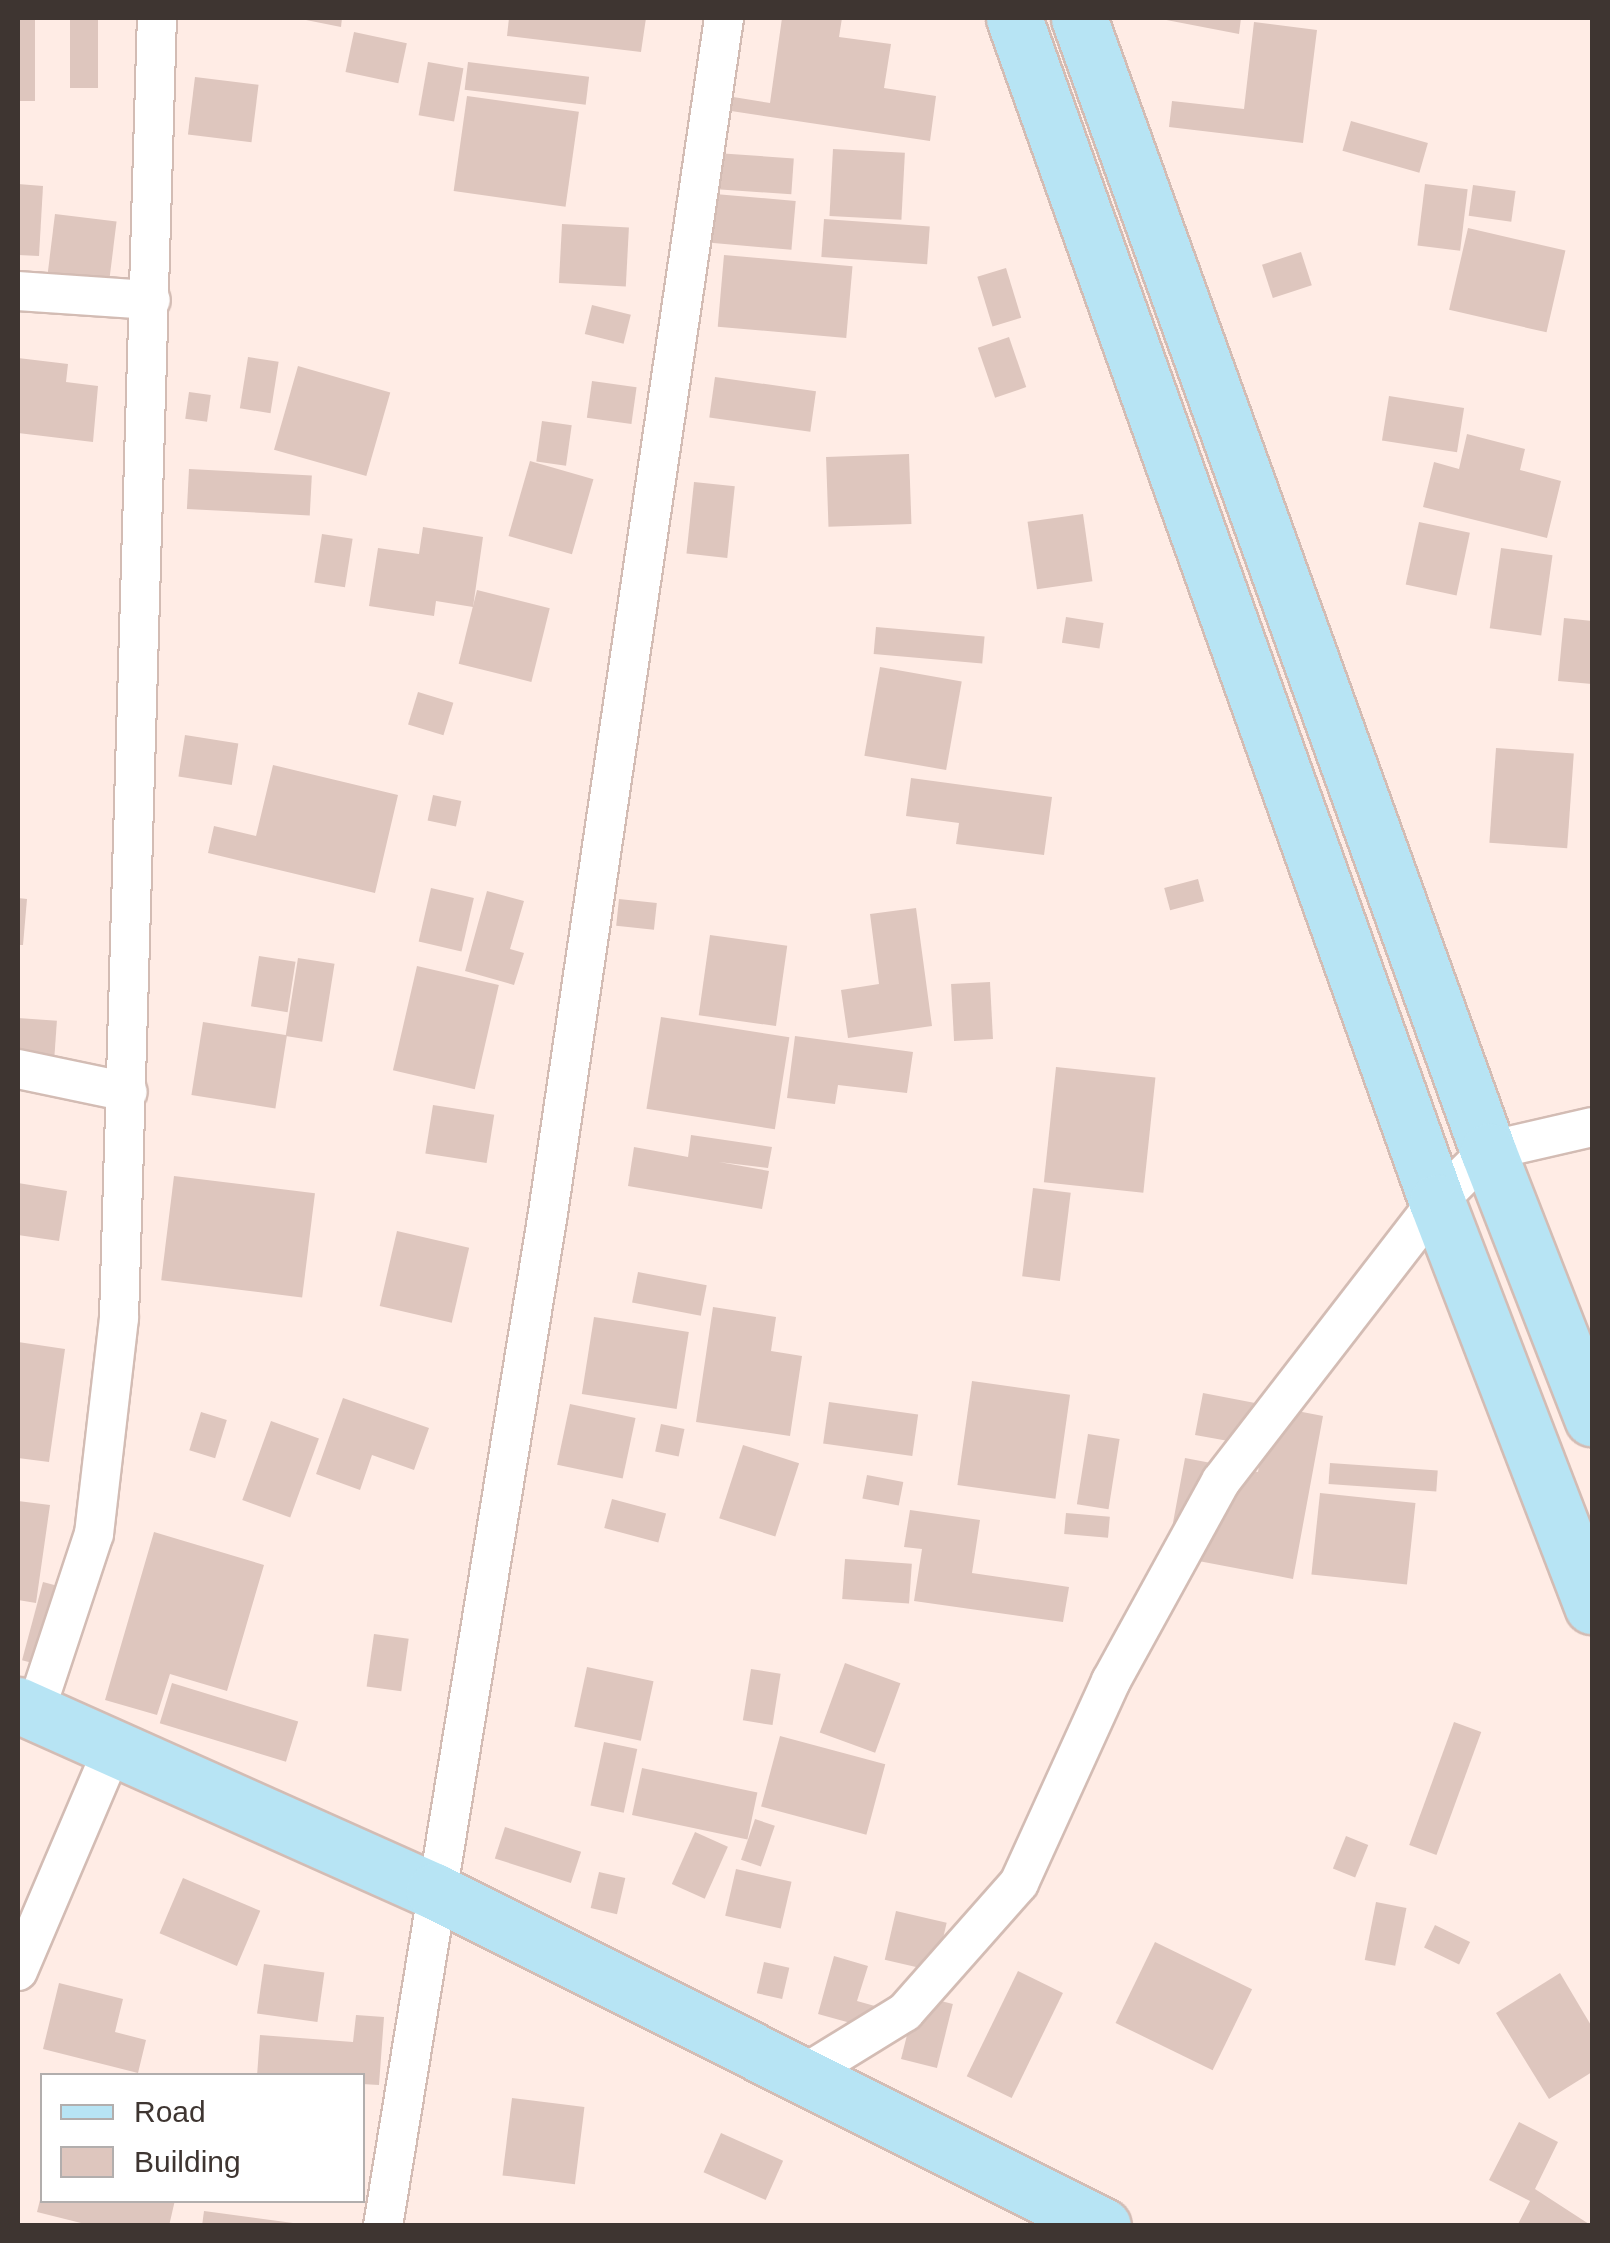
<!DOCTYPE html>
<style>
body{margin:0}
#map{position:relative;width:1610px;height:2243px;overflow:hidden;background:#ffece5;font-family:Helvetica,sans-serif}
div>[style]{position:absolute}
.building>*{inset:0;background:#dec6be;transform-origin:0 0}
.roads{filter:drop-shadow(2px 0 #d3bcb4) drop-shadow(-2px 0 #d3bcb4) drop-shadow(0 2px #d3bcb4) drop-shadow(0 -2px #d3bcb4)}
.street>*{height:38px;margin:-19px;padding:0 19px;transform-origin:19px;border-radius:19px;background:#fff}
.secondary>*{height:55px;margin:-27.5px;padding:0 27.5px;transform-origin:27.5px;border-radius:27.5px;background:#b7e4f4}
span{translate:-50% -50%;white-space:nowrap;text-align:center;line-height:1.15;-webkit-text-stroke:10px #fff;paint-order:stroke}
.frame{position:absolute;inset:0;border:20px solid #3e3531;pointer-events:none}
.legend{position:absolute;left:40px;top:2073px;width:325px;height:130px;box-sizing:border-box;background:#fff;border:2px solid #b2aead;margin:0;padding:12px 18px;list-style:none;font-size:30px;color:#3e3531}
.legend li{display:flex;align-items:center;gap:20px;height:50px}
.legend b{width:50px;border:2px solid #b2aead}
</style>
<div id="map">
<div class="building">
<div style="left:18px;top:18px;width:17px;height:83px"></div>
<div style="left:70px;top:18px;width:28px;height:70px"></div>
<div style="clip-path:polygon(296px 18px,342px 18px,341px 27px)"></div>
<div style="clip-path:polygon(509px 18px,646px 18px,641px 52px,507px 36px)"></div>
<div style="clip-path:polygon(782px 18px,842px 18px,839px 37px,891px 44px,884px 88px,936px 96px,930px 141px,718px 109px,721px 95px,770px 103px)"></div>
<div style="clip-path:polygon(1156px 18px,1241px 18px,1239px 34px)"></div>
<div style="clip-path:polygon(1254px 22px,1317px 30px,1303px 143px,1169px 127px,1172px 101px,1244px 109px)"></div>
<div style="left:354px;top:32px;width:54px;height:41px;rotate:12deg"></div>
<div style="left:428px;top:62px;width:36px;height:54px;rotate:10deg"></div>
<div style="left:468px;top:62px;width:122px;height:28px;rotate:7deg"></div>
<div style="left:195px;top:77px;width:64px;height:58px;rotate:7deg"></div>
<div style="left:467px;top:96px;width:113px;height:96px;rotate:8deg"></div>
<div style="left:1351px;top:121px;width:80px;height:31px;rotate:16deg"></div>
<div style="left:833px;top:149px;width:72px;height:67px;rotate:3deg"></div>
<div style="left:716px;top:153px;width:78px;height:36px;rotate:4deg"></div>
<div style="clip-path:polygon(18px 184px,43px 186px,39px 256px,18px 255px)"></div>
<div style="left:1425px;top:184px;width:43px;height:62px;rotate:7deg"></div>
<div style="left:1473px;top:185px;width:43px;height:31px;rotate:8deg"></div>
<div style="left:715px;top:194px;width:81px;height:49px;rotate:5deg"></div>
<div style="left:55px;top:214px;width:62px;height:63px;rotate:7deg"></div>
<div style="left:824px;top:219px;width:106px;height:38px;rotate:4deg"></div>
<div style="left:562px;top:224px;width:67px;height:59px;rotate:3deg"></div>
<div style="left:1468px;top:228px;width:100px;height:84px;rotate:13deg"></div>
<div style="left:1301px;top:252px;width:35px;height:41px;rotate:72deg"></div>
<div style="left:724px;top:255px;width:129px;height:72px;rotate:5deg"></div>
<div style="left:1006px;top:268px;width:52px;height:30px;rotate:73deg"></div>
<div style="left:592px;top:305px;width:40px;height:30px;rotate:14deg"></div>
<div style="left:1009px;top:337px;width:53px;height:33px;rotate:71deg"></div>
<div style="left:248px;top:357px;width:31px;height:52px;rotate:9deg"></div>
<div style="clip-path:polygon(18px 358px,68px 364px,66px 382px,98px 386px,93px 442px,18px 433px)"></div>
<div style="left:298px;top:366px;width:96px;height:87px;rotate:16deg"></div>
<div style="left:715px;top:377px;width:102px;height:41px;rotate:8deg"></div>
<div style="left:592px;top:381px;width:45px;height:37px;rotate:8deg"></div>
<div style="left:189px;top:392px;width:22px;height:27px;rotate:8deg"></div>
<div style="left:1389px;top:396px;width:76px;height:45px;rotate:9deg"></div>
<div style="left:542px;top:421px;width:30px;height:41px;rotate:8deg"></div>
<div style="clip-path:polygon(1467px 434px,1525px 449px,1520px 470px,1561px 481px,1547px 538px,1423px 507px,1434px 462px,1459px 469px)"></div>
<div style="left:909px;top:454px;width:70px;height:83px;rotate:88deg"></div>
<div style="left:530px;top:461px;width:66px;height:78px;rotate:16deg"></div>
<div style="left:189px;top:469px;width:123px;height:40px;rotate:3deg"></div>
<div style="left:694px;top:482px;width:41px;height:72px;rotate:6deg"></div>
<div style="left:1083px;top:514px;width:68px;height:56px;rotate:82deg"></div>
<div style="left:1419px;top:522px;width:52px;height:64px;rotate:12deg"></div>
<div style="clip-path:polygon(423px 527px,483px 537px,473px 607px,436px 601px,434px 616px,369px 606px,378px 548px,419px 554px)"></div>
<div style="left:322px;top:534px;width:31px;height:49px;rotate:9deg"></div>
<div style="left:1501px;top:548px;width:52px;height:81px;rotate:8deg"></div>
<div style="left:477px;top:590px;width:75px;height:76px;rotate:14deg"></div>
<div style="left:1066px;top:617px;width:38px;height:26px;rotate:9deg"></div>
<div style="clip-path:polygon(1564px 618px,1592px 621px,1592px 684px,1558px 681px)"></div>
<div style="left:876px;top:627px;width:109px;height:27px;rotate:5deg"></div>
<div style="left:880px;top:667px;width:83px;height:90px;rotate:10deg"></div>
<div style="left:418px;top:692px;width:37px;height:34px;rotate:17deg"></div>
<div style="left:185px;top:735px;width:54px;height:42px;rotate:9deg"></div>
<div style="left:1496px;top:748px;width:78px;height:95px;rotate:4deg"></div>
<div style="clip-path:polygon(273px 765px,398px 795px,375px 893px,208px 853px,214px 826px,256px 836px)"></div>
<div style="clip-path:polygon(911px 778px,1052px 797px,1044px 855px,956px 844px,959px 823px,906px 816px)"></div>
<div style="left:433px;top:795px;width:29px;height:26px;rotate:12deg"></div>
<div style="left:1198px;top:879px;width:23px;height:35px;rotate:75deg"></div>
<div style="left:431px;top:888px;width:44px;height:55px;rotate:13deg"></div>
<div style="clip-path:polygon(487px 891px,524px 901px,510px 949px,524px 953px,514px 985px,465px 971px)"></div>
<div style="clip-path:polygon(18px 898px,27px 899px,23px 945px,18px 945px)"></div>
<div style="left:619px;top:899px;width:38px;height:27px;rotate:6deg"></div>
<div style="clip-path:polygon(916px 908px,932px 1026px,848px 1038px,841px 990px,879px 984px,870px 914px)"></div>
<div style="left:710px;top:935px;width:78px;height:81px;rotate:8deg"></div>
<div style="left:259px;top:956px;width:37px;height:51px;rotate:9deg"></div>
<div style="left:298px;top:958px;width:37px;height:79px;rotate:9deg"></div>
<div style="left:417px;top:966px;width:84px;height:107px;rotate:13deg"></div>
<div style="left:990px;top:982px;width:57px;height:39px;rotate:87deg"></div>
<div style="left:661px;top:1017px;width:130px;height:93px;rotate:9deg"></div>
<div style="left:18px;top:1018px;width:39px;height:35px;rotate:4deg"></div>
<div style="left:203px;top:1022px;width:85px;height:74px;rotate:9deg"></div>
<div style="clip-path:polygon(795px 1036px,913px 1052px,907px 1093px,838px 1085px,835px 1104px,787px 1098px)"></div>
<div style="left:1056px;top:1067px;width:100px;height:116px;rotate:6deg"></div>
<div style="left:433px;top:1105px;width:62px;height:49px;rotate:9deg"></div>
<div style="clip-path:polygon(691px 1135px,772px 1147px,768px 1168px,719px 1162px,769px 1171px,762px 1209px,628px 1186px,634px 1147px,688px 1157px)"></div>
<div style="left:174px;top:1176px;width:142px;height:105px;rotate:7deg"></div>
<div style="clip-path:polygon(18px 1183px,67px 1191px,59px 1241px,18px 1235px)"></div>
<div style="left:1033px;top:1188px;width:38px;height:89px;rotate:7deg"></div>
<div style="left:397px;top:1231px;width:74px;height:77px;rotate:13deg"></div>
<div style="left:638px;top:1272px;width:70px;height:31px;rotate:11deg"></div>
<div style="clip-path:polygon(713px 1307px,776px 1317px,771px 1351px,802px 1356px,790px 1436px,696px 1422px)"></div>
<div style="left:594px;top:1317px;width:96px;height:78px;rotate:9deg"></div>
<div style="clip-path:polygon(18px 1342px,65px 1349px,49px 1462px,18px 1458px)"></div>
<div style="left:972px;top:1381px;width:99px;height:105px;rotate:8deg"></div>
<div style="clip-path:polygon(1203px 1393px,1323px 1416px,1293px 1579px,1167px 1555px,1185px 1458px,1258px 1472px,1262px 1447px,1195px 1435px)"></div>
<div style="clip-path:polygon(343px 1398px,429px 1428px,414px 1470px,372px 1455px,360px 1490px,316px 1474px)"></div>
<div style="left:829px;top:1402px;width:90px;height:42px;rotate:8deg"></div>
<div style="left:570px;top:1404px;width:67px;height:62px;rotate:12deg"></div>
<div style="left:201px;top:1412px;width:27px;height:40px;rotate:17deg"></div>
<div style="left:271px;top:1421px;width:51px;height:84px;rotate:20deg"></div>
<div style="left:661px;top:1424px;width:24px;height:28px;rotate:12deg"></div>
<div style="left:1088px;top:1434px;width:32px;height:71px;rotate:9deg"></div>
<div style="left:743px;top:1445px;width:59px;height:77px;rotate:18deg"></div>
<div style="left:1330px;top:1463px;width:108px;height:21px;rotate:4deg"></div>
<div style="left:867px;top:1475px;width:37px;height:24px;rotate:11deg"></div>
<div style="left:1320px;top:1493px;width:96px;height:82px;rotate:6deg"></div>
<div style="left:612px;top:1499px;width:56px;height:30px;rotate:15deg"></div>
<div style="clip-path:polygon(18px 1501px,50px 1505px,36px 1603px,18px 1600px)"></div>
<div style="clip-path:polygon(910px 1510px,980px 1520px,972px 1573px,1069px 1587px,1063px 1622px,914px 1601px,922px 1549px,904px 1547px)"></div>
<div style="left:1066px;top:1513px;width:44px;height:21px;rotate:5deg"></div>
<div style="clip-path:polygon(154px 1532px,264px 1565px,227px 1691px,170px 1674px,157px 1715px,105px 1700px)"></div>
<div style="left:845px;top:1559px;width:67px;height:40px;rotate:4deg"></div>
<div style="left:43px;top:1582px;width:35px;height:81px;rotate:15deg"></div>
<div style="left:374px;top:1634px;width:35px;height:53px;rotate:8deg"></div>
<div style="left:845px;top:1663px;width:59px;height:74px;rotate:20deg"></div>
<div style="left:587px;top:1667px;width:68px;height:61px;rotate:12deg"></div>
<div style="left:751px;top:1669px;width:30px;height:52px;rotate:9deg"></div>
<div style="left:172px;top:1683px;width:132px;height:42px;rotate:17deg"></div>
<div style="left:1454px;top:1722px;width:29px;height:131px;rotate:20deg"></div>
<div style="left:780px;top:1736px;width:109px;height:73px;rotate:15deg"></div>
<div style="left:604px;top:1742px;width:34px;height:65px;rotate:12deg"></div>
<div style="left:642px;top:1768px;width:118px;height:48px;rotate:12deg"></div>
<div style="left:755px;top:1819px;width:21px;height:43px;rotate:19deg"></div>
<div style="left:505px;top:1827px;width:80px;height:33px;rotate:18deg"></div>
<div style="left:695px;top:1832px;width:36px;height:57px;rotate:24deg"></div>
<div style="left:1346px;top:1836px;width:24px;height:35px;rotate:22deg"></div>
<div style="left:736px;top:1869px;width:57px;height:48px;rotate:13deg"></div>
<div style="left:599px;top:1872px;width:27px;height:37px;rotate:13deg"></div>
<div style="left:183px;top:1878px;width:84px;height:60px;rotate:23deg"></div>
<div style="left:1376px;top:1902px;width:31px;height:59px;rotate:11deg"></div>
<div style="left:896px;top:1911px;width:52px;height:50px;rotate:13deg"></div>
<div style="left:1435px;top:1925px;width:39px;height:25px;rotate:26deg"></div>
<div style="left:1155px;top:1942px;width:108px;height:90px;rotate:26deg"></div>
<div style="clip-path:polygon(834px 1956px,868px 1966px,857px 2001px,882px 2008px,876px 2030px,818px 2014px)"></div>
<div style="left:764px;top:1962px;width:26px;height:32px;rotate:13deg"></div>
<div style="left:264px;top:1964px;width:61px;height:50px;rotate:8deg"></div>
<div style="left:1018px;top:1971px;width:50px;height:117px;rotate:26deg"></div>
<div style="clip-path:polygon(1560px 1973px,1592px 2027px,1592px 2072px,1549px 2099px,1496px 2013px)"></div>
<div style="clip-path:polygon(59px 1983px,123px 1999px,115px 2032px,146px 2040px,138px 2073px,43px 2049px)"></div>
<div style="left:917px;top:1995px;width:37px;height:66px;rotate:14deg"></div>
<div style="clip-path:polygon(356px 2015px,384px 2017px,379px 2085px,362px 2084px,362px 2076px,257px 2076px,260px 2035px,353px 2042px)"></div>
<div style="left:512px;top:2098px;width:73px;height:78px;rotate:7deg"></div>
<div style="clip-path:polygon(1519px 2122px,1558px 2142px,1535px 2189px,1592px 2226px,1517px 2226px,1530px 2201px,1489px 2180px)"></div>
<div style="left:721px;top:2133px;width:68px;height:43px;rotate:24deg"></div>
<div style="clip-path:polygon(40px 2200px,175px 2200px,169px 2226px,93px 2226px,37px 2212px)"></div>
<div style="clip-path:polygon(204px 2211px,293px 2223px,293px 2226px,202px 2226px)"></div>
</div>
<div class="roads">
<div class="street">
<div style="left:18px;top:291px;width:133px;rotate:3.9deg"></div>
<div style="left:18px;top:1069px;width:112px;rotate:11.8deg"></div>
<div style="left:35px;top:1712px;width:188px;rotate:-71.7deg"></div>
<div style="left:94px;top:1534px;width:217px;rotate:-83.4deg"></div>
<div style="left:119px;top:1318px;width:1301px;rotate:-88.33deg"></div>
<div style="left:18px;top:1971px;width:242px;rotate:-66.9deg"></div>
<div style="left:801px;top:2076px;width:122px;rotate:-31.6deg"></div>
<div style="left:905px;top:2012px;width:172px;rotate:-48.5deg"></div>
<div style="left:1019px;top:1883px;width:222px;rotate:-65.5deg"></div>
<div style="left:1111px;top:1681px;width:228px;rotate:-61.2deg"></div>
<div style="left:1221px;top:1481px;width:353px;rotate:-52.3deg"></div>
<div style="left:1437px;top:1202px;width:72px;rotate:-45deg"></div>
<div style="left:1488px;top:1151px;width:107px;rotate:-13deg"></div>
<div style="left:383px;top:2226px;width:1026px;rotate:-80.75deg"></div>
<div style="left:548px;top:1213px;width:1208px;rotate:-81.62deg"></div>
</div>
<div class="secondary">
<div style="left:1014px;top:18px;width:1257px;rotate:70.34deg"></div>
<div style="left:1437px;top:1202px;width:433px;rotate:69deg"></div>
<div style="left:1079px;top:18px;width:1205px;rotate:70.15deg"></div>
<div style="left:1488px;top:1151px;width:287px;rotate:68.7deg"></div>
<div style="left:18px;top:1705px;width:456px;rotate:24.1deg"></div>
<div style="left:434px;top:1891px;width:748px;rotate:26.6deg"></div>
</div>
</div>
<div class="frame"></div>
<ul class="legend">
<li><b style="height:12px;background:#b7e4f4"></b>Road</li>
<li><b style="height:28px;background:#dec6be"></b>Building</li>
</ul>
</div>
